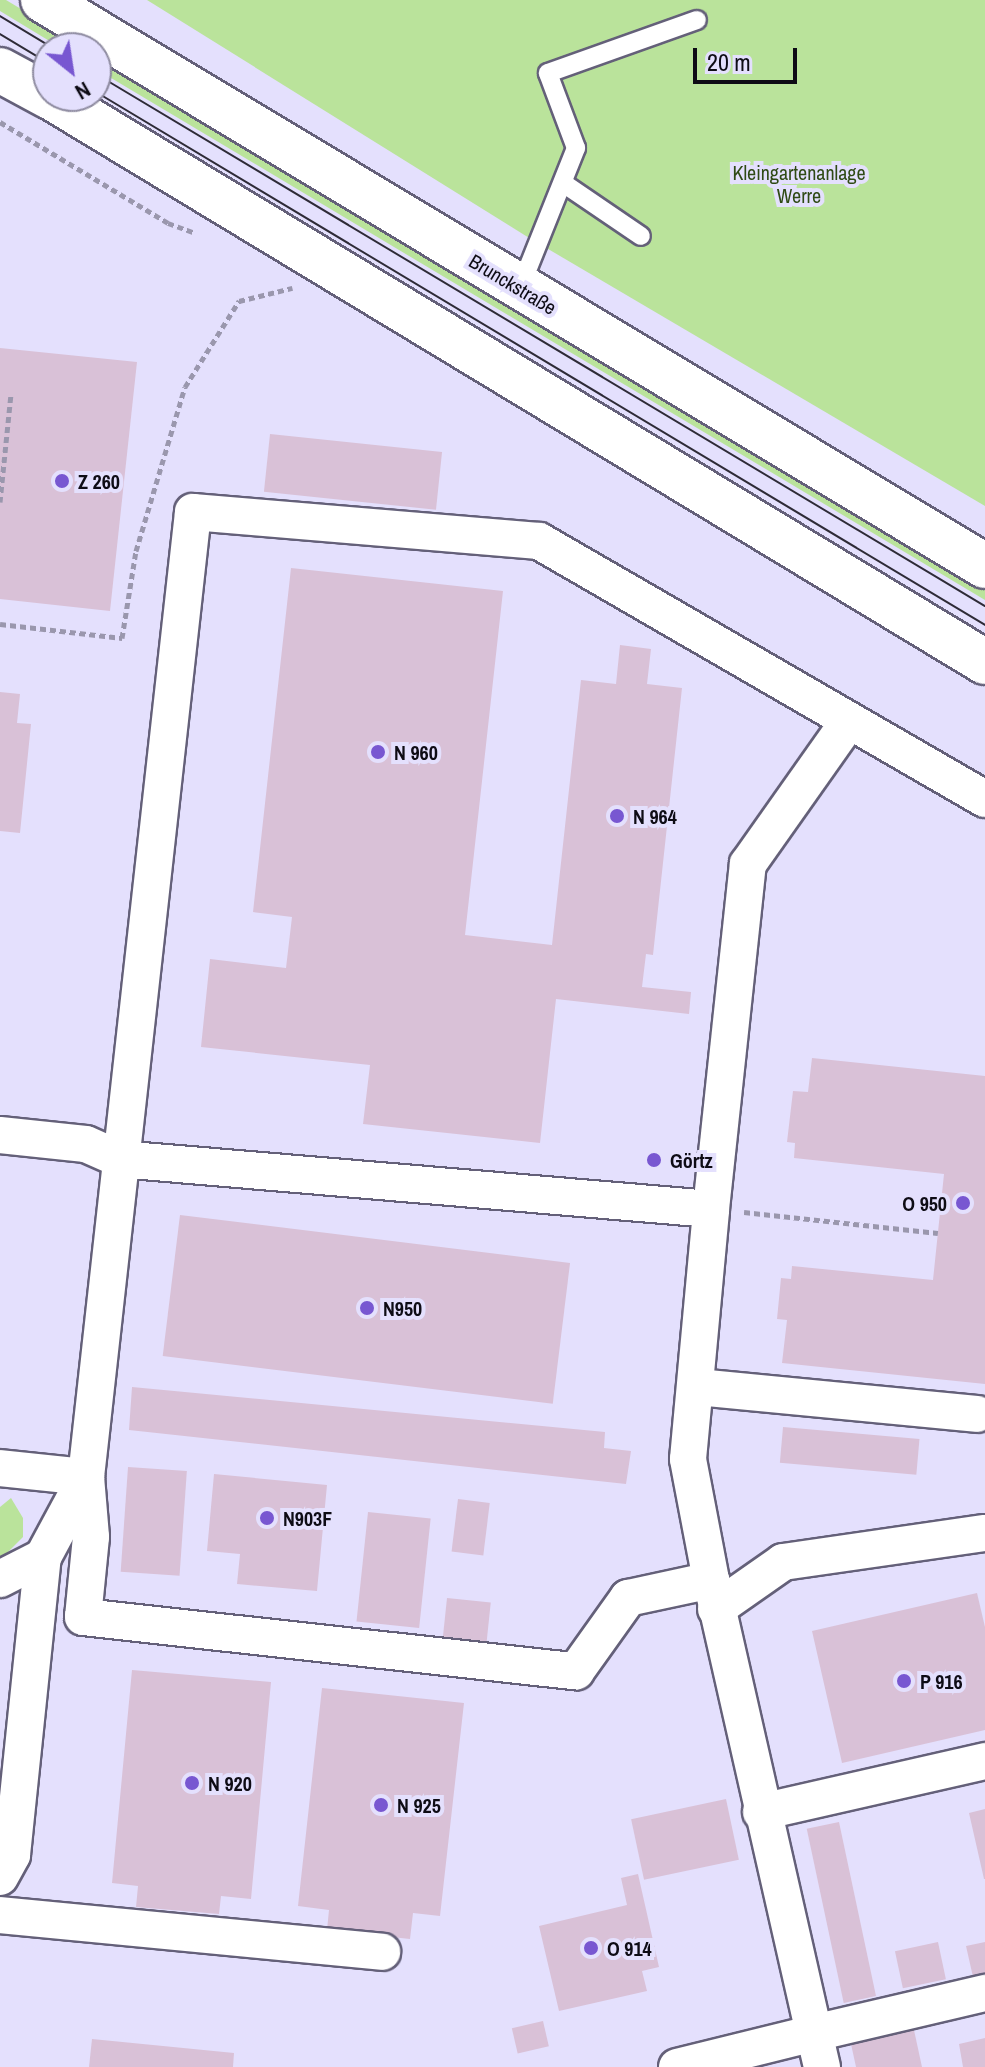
<!DOCTYPE html>
<meta charset="utf-8">
<style>
body{margin:0}
#map{position:relative;width:985px;height:2067px;overflow:hidden;background:#e4e0fd;font-family:"Archivo Narrow",sans-serif}
div>[style]{position:absolute}
.green>*{inset:0;background:#bae39b}
.building>*{inset:0;background:#d9c1d7;transform-origin:0 0}
.path>*{height:5px;margin-top:-2.5px;transform-origin:0;background:repeating-linear-gradient(90deg,#9a97ad 0 6px,transparent 0 10px)}
.roads{filter:drop-shadow(2px 0 #646079) drop-shadow(-2px 0 #646079) drop-shadow(0 2px #646079) drop-shadow(0 -2px #646079)}
.lane>*{height:18px;margin:-9px;padding:0 9px;transform-origin:9px;border-radius:9px;background:#fff}
.street>*{height:36px;margin:-18px;padding:0 18px;transform-origin:18px;border-radius:18px;background:#fff}
.primary>*{height:44px;margin:-22px;padding:0 22px;transform-origin:22px;border-radius:22px;background:#fff}
.tram>*{height:2px;margin:-1px;padding:0 1px;transform-origin:1px;border-radius:1px;background:#2e2b37}
.dots>*{width:22px;height:22px;translate:-50% -50%;box-sizing:border-box;border:4px solid #e4e0fd;border-radius:50%}
span{translate:-50% -50%;white-space:nowrap;text-align:center;line-height:1.15;-webkit-text-stroke:8px #e4e0fd;paint-order:stroke}
.park-label{font-size:20px;color:#2f4a15}
.street-label{font-size:20px;color:#0e0c15}
.poi-label{font-size:20px;color:#0e0c15;font-weight:700}
.left{translate:0 -50%;text-align:left}
.right{translate:-100% -50%;text-align:right}
.north{position:absolute;left:32px;top:32px;width:80px;height:80px;box-sizing:border-box;background:#e4e0fd;border:2px solid #8e8ba0;border-radius:50%;rotate:150deg;font-size:22px;font-weight:700;line-height:32px;text-align:center;color:#0e0c15}
.north::after{content:'';display:block;margin:auto;width:28px;height:36px;background:#7857d1;clip-path:polygon(50% 0,100% 100%,50% 72%,0 100%)}
.scale{position:absolute;left:693px;top:48px;width:104px;height:36px;box-sizing:border-box;border:4px solid #0e0c15;border-top:0;padding-left:10px;font-size:24px;line-height:28px;white-space:nowrap;color:#0e0c15;-webkit-text-stroke:6px #e4e0fd;paint-order:stroke}
</style>
<div id="map">
<div class="green">
<div style="clip-path:polygon(0 0,6px 0,86px 48px,61px 48px,0 11px)"></div>
<div style="clip-path:polygon(147px 0,985px 0,985px 506px,526px 236px)"></div>
<div style="clip-path:polygon(96px 54px,985px 587px,985px 600px,96px 69px)"></div>
<div style="clip-path:polygon(11px 1498px,23px 1518px,23px 1537px,0 1560px,0 1507px)"></div>
</div>
<div class="building">
<div style="clip-path:polygon(0 348px,137px 362px,110px 611px,0 599px)"></div>
<div style="left:270px;top:434px;width:173px;height:58px;rotate:6deg"></div>
<div style="clip-path:polygon(291px 568px,503px 591px,465px 935px,552px 945px,581px 680px,616px 684px,620px 645px,651px 649px,647px 684px,682px 688px,653px 955px,646px 954px,642px 987px,691px 992px,689px 1014px,556px 999px,540px 1143px,363px 1124px,370px 1065px,201px 1047px,210px 959px,286px 968px,292px 917px,253px 912px)"></div>
<div style="clip-path:polygon(0 692px,20px 694px,17px 723px,31px 724px,20px 833px,0 831px)"></div>
<div style="clip-path:polygon(812px 1058px,985px 1076px,985px 1384px,782px 1363px,787px 1320px,777px 1319px,781px 1278px,791px 1279px,792px 1266px,933px 1280px,944px 1174px,794px 1158px,795px 1143px,787px 1142px,793px 1091px,808px 1092px)"></div>
<div style="left:180px;top:1215px;width:393px;height:142px;rotate:7deg"></div>
<div style="clip-path:polygon(132px 1387px,605px 1432px,604px 1448px,631px 1451px,626px 1484px,129px 1430px)"></div>
<div style="left:783px;top:1427px;width:137px;height:36px;rotate:5deg"></div>
<div style="left:128px;top:1467px;width:59px;height:105px;rotate:4deg"></div>
<div style="clip-path:polygon(214px 1474px,327px 1485px,317px 1591px,237px 1584px,240px 1554px,207px 1551px)"></div>
<div style="left:458px;top:1499px;width:32px;height:53px;rotate:7deg"></div>
<div style="left:368px;top:1512px;width:63px;height:110px;rotate:6deg"></div>
<div style="clip-path:polygon(977px 1593px,985px 1627px,985px 1730px,842px 1763px,812px 1631px)"></div>
<div style="left:447px;top:1598px;width:44px;height:39px;rotate:6deg"></div>
<div style="clip-path:polygon(132px 1670px,271px 1682px,251px 1899px,221px 1896px,219px 1914px,136px 1907px,138px 1886px,112px 1883px)"></div>
<div style="clip-path:polygon(322px 1688px,464px 1703px,440px 1916px,413px 1913px,410px 1939px,327px 1930px,329px 1910px,298px 1906px)"></div>
<div style="left:726px;top:1799px;width:62px;height:97px;rotate:78deg"></div>
<div style="clip-path:polygon(985px 1809px,985px 1879px,984px 1879px,969px 1813px)"></div>
<div style="left:839px;top:1822px;width:178px;height:33px;rotate:78deg"></div>
<div style="clip-path:polygon(638px 1874px,659px 1967px,642px 1971px,647px 1991px,559px 2011px,539px 1926px,627px 1905px,621px 1878px)"></div>
<div style="left:938px;top:1942px;width:38px;height:44px;rotate:78deg"></div>
<div style="clip-path:polygon(985px 1942px,985px 1974px,973px 1977px,966px 1946px)"></div>
<div style="left:543px;top:2021px;width:26px;height:32px;rotate:77deg"></div>
<div style="clip-path:polygon(914px 2030px,922px 2067px,856px 2067px,851px 2044px)"></div>
<div style="clip-path:polygon(985px 2038px,985px 2067px,963px 2067px,959px 2044px)"></div>
<div style="clip-path:polygon(92px 2039px,234px 2053px,233px 2067px,89px 2067px)"></div>
</div>
<div class="path">
<div style="left:0;top:122px;width:196px;rotate:31deg"></div>
<div style="left:168px;top:223px;width:27px;rotate:20deg"></div>
<div style="left:0;top:502px;width:109px;rotate:-84.2deg"></div>
<div style="left:0;top:624px;width:123px;rotate:6.5deg"></div>
<div style="left:122px;top:638px;width:88px;rotate:-80.9deg"></div>
<div style="left:136px;top:551px;width:171px;rotate:-73.4deg"></div>
<div style="left:185px;top:387px;width:102px;rotate:-57.9deg"></div>
<div style="left:239px;top:301px;width:55px;rotate:-13.8deg"></div>
<div style="left:744px;top:1212px;width:195px;rotate:6.2deg"></div>
</div>
<div class="roads">
<div class="lane">
<div style="left:563px;top:183px;width:94px;rotate:34.2deg"></div>
<div style="left:520px;top:288px;width:151px;rotate:-68.2deg"></div>
<div style="left:576px;top:148px;width:80px;rotate:-110.5deg"></div>
<div style="left:548px;top:73px;width:158px;rotate:-19.6deg"></div>
</div>
<div class="street">
<div style="left:0;top:1135px;width:86px;rotate:6deg"></div>
<div style="left:86px;top:1144px;width:36px;rotate:24deg"></div>
<div style="left:119px;top:1159px;width:594px;rotate:4.83deg"></div>
<div style="left:711px;top:1209px;width:347px;rotate:-83.9deg"></div>
<div style="left:748px;top:864px;width:175px;rotate:-54.8deg"></div>
<div style="left:697px;top:1387px;width:281px;rotate:5.5deg"></div>
<div style="left:0;top:1468px;width:86px;rotate:6deg"></div>
<div style="left:86px;top:1477px;width:971px;rotate:-83.67deg"></div>
<div style="left:193px;top:512px;width:347px;rotate:4.8deg"></div>
<div style="left:539px;top:541px;width:515px;rotate:30.05deg"></div>
<div style="left:86px;top:1477px;width:60px;rotate:85.2deg"></div>
<div style="left:91px;top:1537px;width:80px;rotate:95.7deg"></div>
<div style="left:83px;top:1617px;width:496px;rotate:6.3deg"></div>
<div style="left:576px;top:1671px;width:90px;rotate:-54.5deg"></div>
<div style="left:628px;top:1598px;width:85px;rotate:-12.2deg"></div>
<div style="left:711px;top:1580px;width:123px;rotate:-100.8deg"></div>
<div style="left:688px;top:1459px;width:251px;rotate:-84.7deg"></div>
<div style="left:0;top:1579px;width:48px;rotate:-27.1deg"></div>
<div style="left:716px;top:1609px;width:82px;rotate:-35deg"></div>
<div style="left:783px;top:1562px;width:204px;rotate:-8.2deg"></div>
<div style="left:761px;top:1812px;width:230px;rotate:-12.8deg"></div>
<div style="left:0;top:1877px;width:25px;rotate:-61deg"></div>
<div style="left:12px;top:1855px;width:300px;rotate:-84.1deg"></div>
<div style="left:43px;top:1557px;width:91px;rotate:-61.7deg"></div>
<div style="left:0;top:1915px;width:384px;rotate:5.5deg"></div>
<div style="left:677px;top:2067px;width:141px;rotate:-13.9deg"></div>
<div style="left:814px;top:2033px;width:465px;rotate:-102.8deg"></div>
<div style="left:822px;top:2067px;width:35px;rotate:-103deg"></div>
<div style="left:814px;top:2033px;width:176px;rotate:-13.2deg"></div>
</div>
<div class="primary">
<div style="left:43px;top:0;width:1099px;rotate:31deg"></div>
<div style="left:0;top:70px;width:55px;rotate:28.4deg"></div>
<div style="left:49px;top:96px;width:1094px;rotate:31.16deg"></div>
</div>
</div>
<div class="tram">
<div style="left:0;top:16px;width:62px;rotate:31.1deg"></div>
<div style="left:0;top:34px;width:56px;rotate:31.1deg"></div>
<div style="left:96px;top:74px;width:1036px;rotate:30.9deg"></div>
<div style="left:96px;top:92px;width:1037px;rotate:30.94deg"></div>
</div>
<div class="dots">
<div style="left:62px;top:481px;background:#7857d1"></div>
<div style="left:378px;top:752px;background:#7857d1"></div>
<div style="left:617px;top:816px;background:#7857d1"></div>
<div style="left:654px;top:1160px;background:#7857d1"></div>
<div style="left:963px;top:1203px;background:#7857d1"></div>
<div style="left:367px;top:1308px;background:#7857d1"></div>
<div style="left:267px;top:1518px;background:#7857d1"></div>
<div style="left:904px;top:1681px;background:#7857d1"></div>
<div style="left:192px;top:1783px;background:#7857d1"></div>
<div style="left:381px;top:1805px;background:#7857d1"></div>
<div style="left:591px;top:1948px;background:#7857d1"></div>
</div>
<div class="park-label">
<span style="left:799px;top:184px">Kleingartenanlage<br>Werre</span>
</div>
<div class="street-label">
<span style="left:513px;top:284px;rotate:31deg">Brunckstraße</span>
</div>
<div class="poi-label">
<span class="left" style="left:78px;top:481px">Z 260</span>
<span class="left" style="left:394px;top:752px">N 960</span>
<span class="left" style="left:633px;top:816px">N 964</span>
<span class="left" style="left:670px;top:1160px">Görtz</span>
<span class="right" style="left:947px;top:1203px">O 950</span>
<span class="left" style="left:383px;top:1308px">N950</span>
<span class="left" style="left:283px;top:1518px">N903F</span>
<span class="left" style="left:920px;top:1681px">P 916</span>
<span class="left" style="left:208px;top:1783px">N 920</span>
<span class="left" style="left:397px;top:1805px">N 925</span>
<span class="left" style="left:607px;top:1948px">O 914</span>
</div>
<div class="north">N</div>
<div class="scale">20 m</div>
</div>
